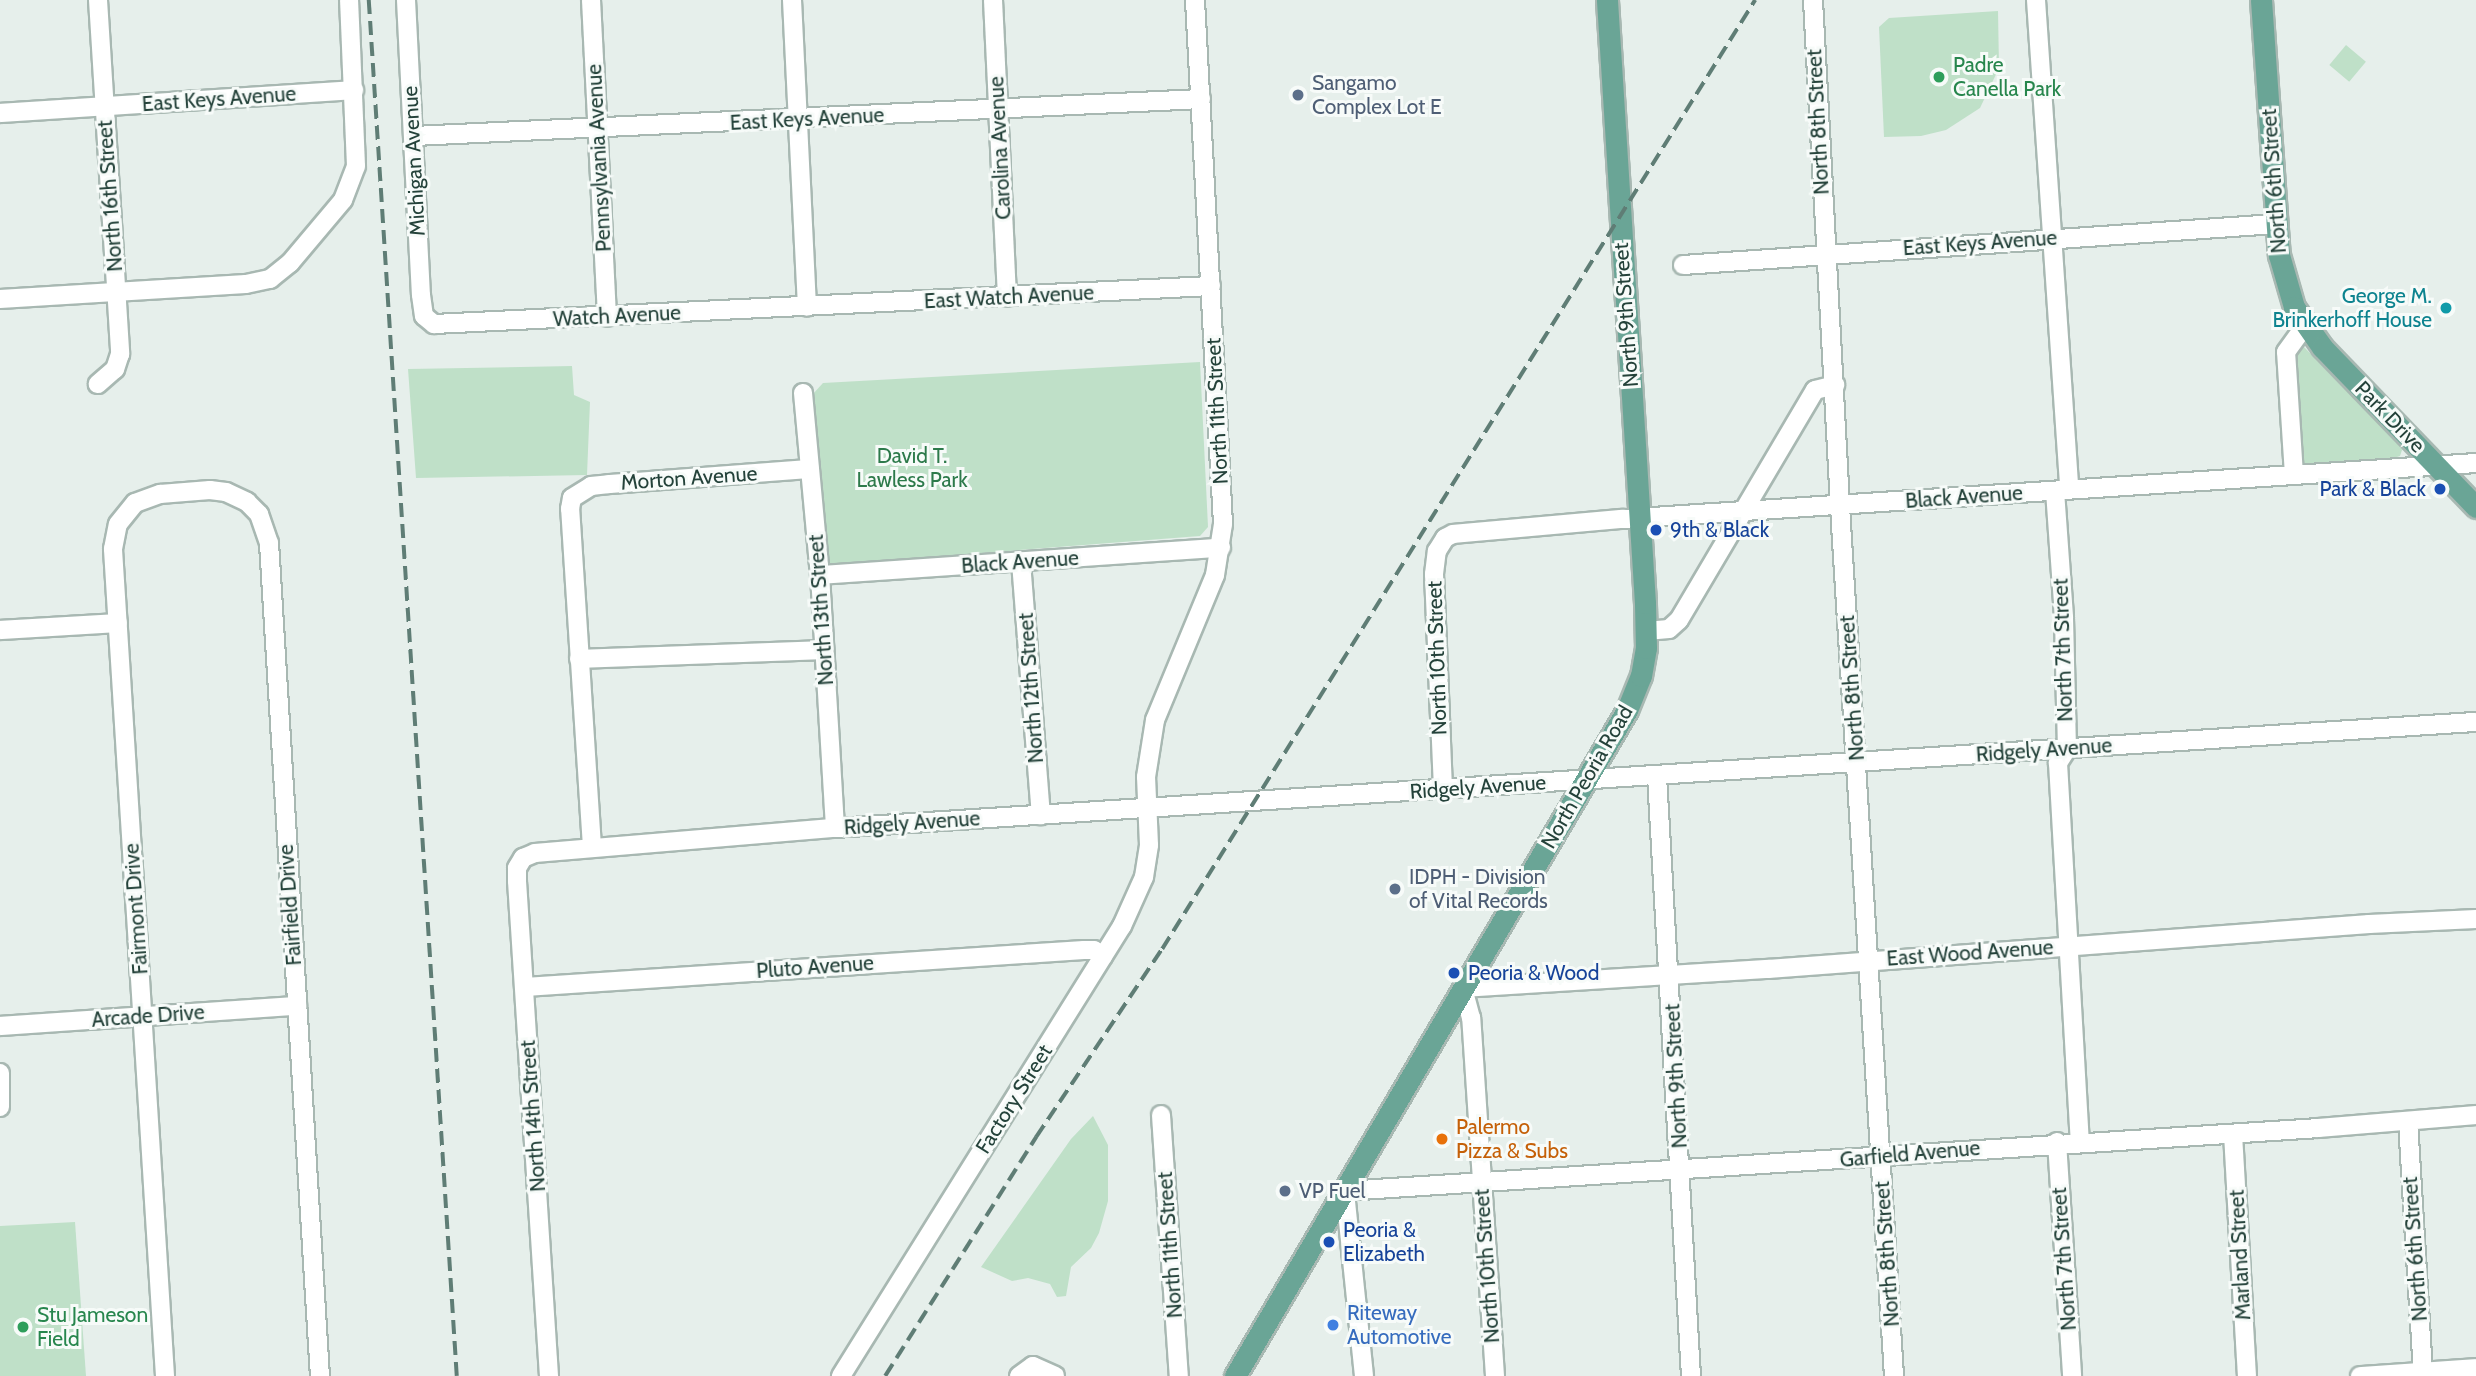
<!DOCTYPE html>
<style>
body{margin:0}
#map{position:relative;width:2476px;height:1376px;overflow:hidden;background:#e6efeb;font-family:Cabin,sans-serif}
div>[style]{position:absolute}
.green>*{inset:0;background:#bfe0c8;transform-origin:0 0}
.roads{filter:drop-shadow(2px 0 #a8b8b2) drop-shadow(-2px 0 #a8b8b2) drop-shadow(0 2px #a8b8b2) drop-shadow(0 -2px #a8b8b2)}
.minor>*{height:18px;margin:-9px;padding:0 9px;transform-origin:9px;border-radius:9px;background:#fff}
.major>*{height:21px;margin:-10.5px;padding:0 10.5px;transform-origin:10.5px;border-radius:10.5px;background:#6aa596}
.rail>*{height:3.5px;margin-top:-1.75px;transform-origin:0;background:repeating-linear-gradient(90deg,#5f7d75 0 14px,transparent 0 21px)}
.dots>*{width:19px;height:19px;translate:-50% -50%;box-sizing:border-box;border:4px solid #f7fbf9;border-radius:50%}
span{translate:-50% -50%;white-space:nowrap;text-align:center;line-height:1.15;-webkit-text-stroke:6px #f7fbf9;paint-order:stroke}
.leisure-label{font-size:21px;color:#27864d}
.left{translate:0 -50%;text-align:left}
.service-label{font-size:21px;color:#4e5e75}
.street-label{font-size:21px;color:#24423a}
.culture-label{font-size:21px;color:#0d838f}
.right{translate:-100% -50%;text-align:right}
.park-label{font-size:21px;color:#2d7a4b}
.transit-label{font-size:21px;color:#164399}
.food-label{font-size:21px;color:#c56008}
.shop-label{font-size:21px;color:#366cbe}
</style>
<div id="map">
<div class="green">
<div style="clip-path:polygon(1998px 11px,1999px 68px,1980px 108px,1946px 130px,1921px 136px,1884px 137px,1879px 27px,1889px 18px)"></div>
<div style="left:2346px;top:45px;width:26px;height:26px;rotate:40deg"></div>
<div style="clip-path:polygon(2304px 347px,2399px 444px,2402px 450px,2400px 456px,2388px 460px,2309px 465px,2303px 463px,2295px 355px)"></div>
<div style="clip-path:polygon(1200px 362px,1208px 527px,1200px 536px,828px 565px,812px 395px,823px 383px)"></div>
<div style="clip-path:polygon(572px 366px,574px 395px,590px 402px,587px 475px,416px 478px,408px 369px)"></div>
<div style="clip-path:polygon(1093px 1116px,1108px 1145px,1108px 1201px,1099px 1233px,1091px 1248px,1071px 1267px,1066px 1296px,1057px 1297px,1050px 1284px,1028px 1278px,1012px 1281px,981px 1267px,1071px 1139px)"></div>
<div style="clip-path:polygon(75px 1222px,86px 1376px,0 1376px,0 1226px)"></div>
</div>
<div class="roads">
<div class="minor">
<div style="left:98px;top:0;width:355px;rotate:86.4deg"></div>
<div style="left:120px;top:354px;width:16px;rotate:108deg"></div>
<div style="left:115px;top:369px;width:23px;rotate:139deg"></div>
<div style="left:406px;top:0;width:295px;rotate:87.1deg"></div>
<div style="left:421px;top:295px;width:21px;rotate:82deg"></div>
<div style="left:424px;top:316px;width:13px;rotate:39deg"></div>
<div style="left:434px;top:324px;width:778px;rotate:-2.8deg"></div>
<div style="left:591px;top:0;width:317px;rotate:87.1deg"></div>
<div style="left:792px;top:0;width:307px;rotate:87.2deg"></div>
<div style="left:993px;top:0;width:297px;rotate:87.3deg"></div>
<div style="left:1813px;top:0;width:525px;rotate:86.94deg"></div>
<div style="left:1841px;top:524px;width:854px;rotate:86.44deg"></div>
<div style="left:2036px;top:0;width:490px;rotate:86.1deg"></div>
<div style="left:0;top:113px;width:355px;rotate:-3.7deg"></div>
<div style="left:414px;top:136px;width:788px;rotate:-2.69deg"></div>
<div style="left:1683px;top:265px;width:594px;rotate:-3.96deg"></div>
<div style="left:0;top:299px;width:246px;rotate:-3.5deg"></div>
<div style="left:246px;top:284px;width:25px;rotate:-12deg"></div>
<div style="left:270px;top:279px;width:26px;rotate:-39deg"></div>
<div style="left:290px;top:263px;width:82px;rotate:-49.9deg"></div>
<div style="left:343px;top:200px;width:36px;rotate:-69deg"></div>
<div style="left:356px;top:166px;width:166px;rotate:-92.4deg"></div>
<div style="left:803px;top:393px;width:183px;rotate:84.7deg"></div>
<div style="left:820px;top:575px;width:253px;rotate:86.6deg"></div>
<div style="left:2294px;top:475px;width:123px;rotate:-93.7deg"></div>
<div style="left:2286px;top:352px;width:32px;rotate:-54deg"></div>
<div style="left:2055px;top:491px;width:127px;rotate:85.9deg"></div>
<div style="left:2064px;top:618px;width:131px;rotate:88.7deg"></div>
<div style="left:2067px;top:749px;width:17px;rotate:123deg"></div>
<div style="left:2058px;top:763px;width:379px;rotate:86.7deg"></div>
<div style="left:1021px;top:562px;width:254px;rotate:85.5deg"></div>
<div style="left:820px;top:575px;width:402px;rotate:-3.9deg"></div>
<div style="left:0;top:630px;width:118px;rotate:-3.4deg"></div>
<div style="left:1646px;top:631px;width:23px;rotate:-5deg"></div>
<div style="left:1669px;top:629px;width:13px;rotate:-42deg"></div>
<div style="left:1679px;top:620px;width:267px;rotate:-59.4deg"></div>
<div style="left:1815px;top:390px;width:21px;rotate:-14deg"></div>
<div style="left:579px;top:659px;width:245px;rotate:-2.1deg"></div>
<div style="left:1657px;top:776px;width:601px;rotate:86.76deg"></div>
<div style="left:1443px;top:789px;width:215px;rotate:-92.4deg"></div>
<div style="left:1434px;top:574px;width:23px;rotate:-83deg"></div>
<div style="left:1437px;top:551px;width:15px;rotate:-58deg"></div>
<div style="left:1445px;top:538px;width:9px;rotate:-27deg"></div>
<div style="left:1453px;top:534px;width:170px;rotate:-5.1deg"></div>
<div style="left:1622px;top:519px;width:856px;rotate:-3.75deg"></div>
<div style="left:592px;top:847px;width:339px;rotate:-93.7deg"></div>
<div style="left:570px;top:509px;width:11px;rotate:-80deg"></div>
<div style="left:572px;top:498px;width:22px;rotate:-32deg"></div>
<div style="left:591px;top:486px;width:18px;rotate:-6deg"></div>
<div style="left:609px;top:484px;width:201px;rotate:-4.3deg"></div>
<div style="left:525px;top:987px;width:560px;rotate:-3.79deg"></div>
<div style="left:1084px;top:950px;width:10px"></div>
<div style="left:1094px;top:950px;width:11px;rotate:34deg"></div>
<div style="left:0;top:1026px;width:298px;rotate:-3.9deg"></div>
<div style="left:0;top:1073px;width:34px;rotate:90deg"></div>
<div style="left:1161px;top:1115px;width:262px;rotate:86.1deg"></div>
<div style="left:2408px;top:1121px;width:255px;rotate:86.6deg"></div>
<div style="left:2233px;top:1134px;width:242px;rotate:86.7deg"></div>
<div style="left:2057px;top:1142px;width:234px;rotate:86.3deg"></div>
<div style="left:165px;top:1376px;width:829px;rotate:-93.6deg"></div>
<div style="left:113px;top:549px;width:25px;rotate:-79deg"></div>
<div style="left:118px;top:524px;width:27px;rotate:-51deg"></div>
<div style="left:135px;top:503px;width:27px;rotate:-20deg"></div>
<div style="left:160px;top:494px;width:50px;rotate:-4.6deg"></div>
<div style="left:210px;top:490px;width:16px;rotate:7deg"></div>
<div style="left:226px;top:492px;width:23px;rotate:25deg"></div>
<div style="left:247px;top:502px;width:17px;rotate:45deg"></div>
<div style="left:259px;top:514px;width:31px;rotate:71deg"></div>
<div style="left:269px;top:543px;width:835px;rotate:86.5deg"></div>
<div style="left:549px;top:1376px;width:496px;rotate:-93.7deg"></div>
<div style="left:517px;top:881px;width:13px;rotate:-90deg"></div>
<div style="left:517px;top:868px;width:12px;rotate:-59deg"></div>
<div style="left:523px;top:858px;width:13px;rotate:-23deg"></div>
<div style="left:535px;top:853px;width:301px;rotate:-4.8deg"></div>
<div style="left:835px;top:828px;width:1644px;rotate:-3.7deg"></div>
<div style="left:841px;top:1376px;width:531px;rotate:-58.02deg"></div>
<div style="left:1122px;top:926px;width:54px;rotate:-65.8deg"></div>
<div style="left:1144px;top:877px;width:32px;rotate:-81deg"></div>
<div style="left:1149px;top:845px;width:68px;rotate:-92.5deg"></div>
<div style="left:1146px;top:777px;width:58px;rotate:-81deg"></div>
<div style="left:1155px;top:720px;width:157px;rotate:-67.5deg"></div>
<div style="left:1215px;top:575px;width:52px;rotate:-81.1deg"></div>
<div style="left:1223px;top:524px;width:525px;rotate:-93.06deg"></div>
<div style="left:1019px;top:1376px;width:17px;rotate:-36deg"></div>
<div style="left:1033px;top:1366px;width:24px;rotate:24deg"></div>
<div style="left:1364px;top:1376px;width:186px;rotate:-95.9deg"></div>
<div style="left:1345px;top:1191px;width:975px;rotate:-3.7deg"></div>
<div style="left:2318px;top:1128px;width:159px;rotate:-4.7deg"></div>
<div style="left:1495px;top:1376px;width:359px;rotate:-93.8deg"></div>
<div style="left:1471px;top:1018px;width:31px;rotate:-105deg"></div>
<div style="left:1463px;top:988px;width:306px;rotate:-3.6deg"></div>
<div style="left:1768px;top:969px;width:603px;rotate:-4.28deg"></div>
<div style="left:2369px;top:924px;width:107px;rotate:-2.7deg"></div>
<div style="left:2360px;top:1376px;width:116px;rotate:-3.9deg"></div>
</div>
<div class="major">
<div style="left:2261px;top:0;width:256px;rotate:86deg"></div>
<div style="left:2279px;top:255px;width:54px;rotate:73.9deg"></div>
<div style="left:2294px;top:307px;width:49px;rotate:55deg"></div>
<div style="left:2322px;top:347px;width:222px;rotate:46.1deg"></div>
<div style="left:1235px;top:1376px;width:773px;rotate:-59.52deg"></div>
<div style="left:1627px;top:710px;width:37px;rotate:-68deg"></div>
<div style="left:1641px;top:676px;width:28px;rotate:-80deg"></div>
<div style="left:1646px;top:648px;width:45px;rotate:-91.3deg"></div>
<div style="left:1645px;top:603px;width:604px;rotate:-93.61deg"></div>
</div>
</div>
<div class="rail">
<div style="left:369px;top:0;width:1379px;rotate:86.34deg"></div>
<div style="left:885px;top:1376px;width:283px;rotate:-57.7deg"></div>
<div style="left:1036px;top:1137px;width:226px;rotate:-56.2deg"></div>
<div style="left:1162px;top:949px;width:1119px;rotate:-58deg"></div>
</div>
<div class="dots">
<div style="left:1939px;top:77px;background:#2e9e5b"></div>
<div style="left:1298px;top:95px;background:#5c6f8a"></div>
<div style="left:2446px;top:308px;background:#0f9aa8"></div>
<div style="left:2440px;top:489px;background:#1a4fb4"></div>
<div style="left:1656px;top:530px;background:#1a4fb4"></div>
<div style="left:1395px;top:889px;background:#5c6f8a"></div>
<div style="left:1454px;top:973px;background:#1a4fb4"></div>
<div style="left:1442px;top:1139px;background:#e8710a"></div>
<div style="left:1285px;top:1191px;background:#5c6f8a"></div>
<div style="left:1329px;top:1242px;background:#1a4fb4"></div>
<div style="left:1333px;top:1325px;background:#3f7fe0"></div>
<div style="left:23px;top:1327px;background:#2e9e5b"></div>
</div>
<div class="leisure-label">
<span class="left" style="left:1953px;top:77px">Padre<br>Canella Park</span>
<span class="left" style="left:37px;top:1327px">Stu Jameson<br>Field</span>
</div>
<div class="service-label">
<span class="left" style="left:1312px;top:95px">Sangamo<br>Complex Lot E</span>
<span class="left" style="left:1409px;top:889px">IDPH - Division<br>of Vital Records</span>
<span class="left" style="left:1299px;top:1191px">VP Fuel</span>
</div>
<div class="street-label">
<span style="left:219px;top:99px;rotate:-4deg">East Keys Avenue</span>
<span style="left:807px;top:119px;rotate:-3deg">East Keys Avenue</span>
<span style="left:1818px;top:122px;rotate:-93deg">North 8th Street</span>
<span style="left:1000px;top:148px;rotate:-93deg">Carolina Avenue</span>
<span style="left:599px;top:158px;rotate:-93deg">Pennsylvania Avenue</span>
<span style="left:414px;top:161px;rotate:-93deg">Michigan Avenue</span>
<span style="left:2274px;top:181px;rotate:-94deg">North 6th Street</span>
<span style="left:110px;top:196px;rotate:-94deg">North 16th Street</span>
<span style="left:1980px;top:243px;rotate:-4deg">East Keys Avenue</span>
<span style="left:1009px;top:297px;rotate:-3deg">East Watch Avenue</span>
<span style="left:1626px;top:315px;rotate:-94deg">North 9th Street</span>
<span style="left:617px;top:316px;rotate:-3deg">Watch Avenue</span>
<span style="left:1217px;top:411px;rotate:-93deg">North 11th Street</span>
<span style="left:2390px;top:417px;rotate:46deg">Park Drive</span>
<span style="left:689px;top:478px;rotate:-4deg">Morton Avenue</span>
<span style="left:1964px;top:497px;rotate:-4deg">Black Avenue</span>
<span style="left:1020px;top:562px;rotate:-4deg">Black Avenue</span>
<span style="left:821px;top:610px;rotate:-94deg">North 13th Street</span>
<span style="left:2063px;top:650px;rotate:-92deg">North 7th Street</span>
<span style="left:1437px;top:658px;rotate:-92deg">North 10th Street</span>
<span style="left:1031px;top:688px;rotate:-94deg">North 12th Street</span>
<span style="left:1852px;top:688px;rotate:-94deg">North 8th Street</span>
<span style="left:2044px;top:750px;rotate:-4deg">Ridgely Avenue</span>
<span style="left:1587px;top:777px;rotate:-60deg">North Peoria Road</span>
<span style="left:1478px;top:787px;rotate:-4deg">Ridgely Avenue</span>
<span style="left:912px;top:823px;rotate:-4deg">Ridgely Avenue</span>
<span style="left:290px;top:905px;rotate:-94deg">Fairfield Drive</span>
<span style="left:136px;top:909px;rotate:-94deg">Fairmont Drive</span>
<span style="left:1970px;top:953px;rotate:-4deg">East Wood Avenue</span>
<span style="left:815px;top:967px;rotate:-4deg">Pluto Avenue</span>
<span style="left:148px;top:1016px;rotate:-4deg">Arcade Drive</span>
<span style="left:1676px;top:1076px;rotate:-93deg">North 9th Street</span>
<span style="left:1014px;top:1099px;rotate:-58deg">Factory Street</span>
<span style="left:533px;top:1116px;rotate:-94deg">North 14th Street</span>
<span style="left:1910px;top:1154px;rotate:-5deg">Garfield Avenue</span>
<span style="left:1170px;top:1245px;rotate:-94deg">North 11th Street</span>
<span style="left:2415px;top:1249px;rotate:-94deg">North 6th Street</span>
<span style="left:1887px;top:1254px;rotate:-94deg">North 8th Street</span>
<span style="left:2240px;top:1255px;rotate:-93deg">Marland Street</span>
<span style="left:2064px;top:1259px;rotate:-94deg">North 7th Street</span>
<span style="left:1487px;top:1266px;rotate:-94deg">North 10th Street</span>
</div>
<div class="culture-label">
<span class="right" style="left:2432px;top:308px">George M.<br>Brinkerhoff House</span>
</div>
<div class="park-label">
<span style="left:912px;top:468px">David T.<br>Lawless Park</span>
</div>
<div class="transit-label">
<span class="right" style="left:2426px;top:489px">Park &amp; Black</span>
<span class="left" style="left:1670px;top:530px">9th &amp; Black</span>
<span class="left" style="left:1468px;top:973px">Peoria &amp; Wood</span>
<span class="left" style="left:1343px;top:1242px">Peoria &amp;<br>Elizabeth</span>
</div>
<div class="food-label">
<span class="left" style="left:1456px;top:1139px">Palermo<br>Pizza &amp; Subs</span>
</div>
<div class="shop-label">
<span class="left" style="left:1347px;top:1325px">Riteway<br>Automotive</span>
</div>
</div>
